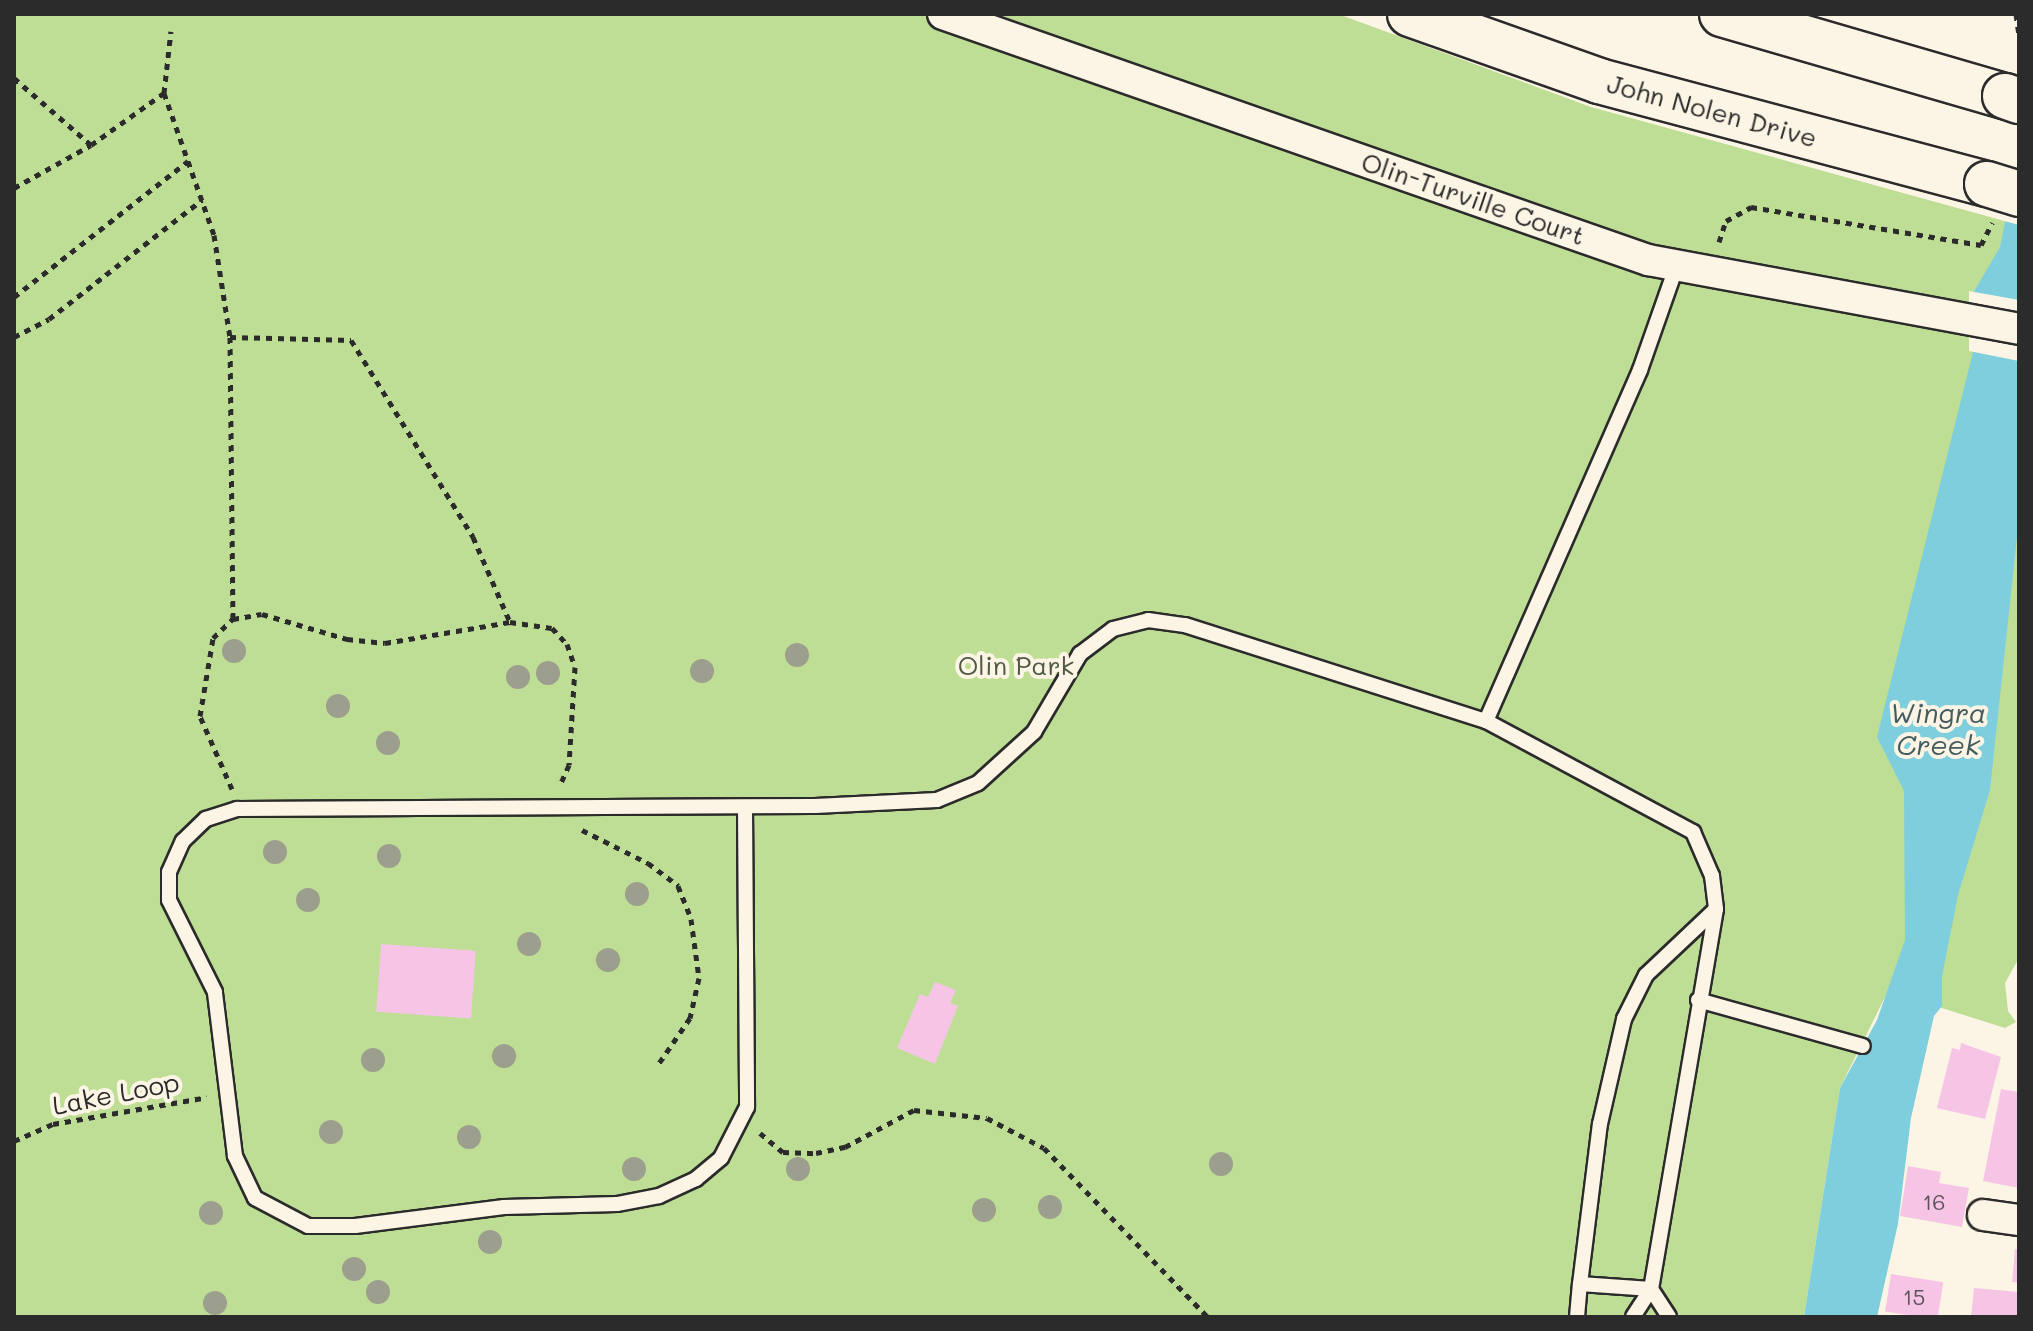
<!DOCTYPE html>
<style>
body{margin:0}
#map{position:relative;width:2033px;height:1331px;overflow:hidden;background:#fcf5e5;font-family:Mali,sans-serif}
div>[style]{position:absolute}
.green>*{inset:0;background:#bedd95}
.water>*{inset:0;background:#7fcedd}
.pier>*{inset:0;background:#fcf5e5}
.building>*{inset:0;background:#f6c5e6;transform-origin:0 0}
.path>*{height:5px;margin-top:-2.5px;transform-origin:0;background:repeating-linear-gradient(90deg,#2b2b2b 0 6px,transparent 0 12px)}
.roads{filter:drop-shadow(2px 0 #2b2b2b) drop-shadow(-2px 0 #2b2b2b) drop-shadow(0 2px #2b2b2b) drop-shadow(0 -2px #2b2b2b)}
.lane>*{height:14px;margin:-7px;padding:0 7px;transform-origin:7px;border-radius:7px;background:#fcf5e5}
.street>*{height:30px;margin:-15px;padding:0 15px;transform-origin:15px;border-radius:15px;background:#fcf5e5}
.primary>*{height:44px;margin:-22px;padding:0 22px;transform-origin:22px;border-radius:22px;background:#fcf5e5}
.bridges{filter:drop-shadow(2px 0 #2b2b2b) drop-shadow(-2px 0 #2b2b2b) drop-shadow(0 2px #2b2b2b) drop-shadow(0 -2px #2b2b2b)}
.primary-bridge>*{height:44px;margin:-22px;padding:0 22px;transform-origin:22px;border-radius:22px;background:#fcf5e5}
.trees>*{width:24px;height:24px;margin:-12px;border-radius:50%;background:#9d9f8e}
span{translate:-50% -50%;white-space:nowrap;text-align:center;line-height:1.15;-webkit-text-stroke:8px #fcf5e5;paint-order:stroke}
.number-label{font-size:22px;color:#5e525a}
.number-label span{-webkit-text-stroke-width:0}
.street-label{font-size:26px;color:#2b2b2b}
.park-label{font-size:26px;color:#505846}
.water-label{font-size:28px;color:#445c60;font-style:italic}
.frame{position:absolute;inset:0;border:16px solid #2b2b2b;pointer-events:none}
</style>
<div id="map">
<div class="green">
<div style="clip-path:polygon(14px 14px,1338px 14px,1591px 107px,2019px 225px,2019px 958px,2005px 983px,2008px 1011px,2016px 1022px,2005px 1028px,1888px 991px,1840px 1088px,1804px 1317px,14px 1317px)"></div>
</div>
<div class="water">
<div style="clip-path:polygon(2019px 154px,2019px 518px,1990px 790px,1958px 895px,1942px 976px,1942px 1006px,1934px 1016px,1911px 1118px,1898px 1224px,1877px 1317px,1804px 1317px,1840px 1088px,1877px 1020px,1905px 940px,1904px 791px,1877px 737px,1973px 352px,1972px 295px,2000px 247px)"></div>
</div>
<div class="pier">
<div style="clip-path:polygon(2019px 150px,2019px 225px,2001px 220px)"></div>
<div style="clip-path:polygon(1969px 291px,2019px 300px,2019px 361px,1969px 351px)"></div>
</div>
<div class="building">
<div style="left:381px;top:944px;width:95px;height:68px;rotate:4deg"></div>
<div style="clip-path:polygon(935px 982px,956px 990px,950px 1003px,958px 1006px,935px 1064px,897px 1048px,920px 994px,928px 997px)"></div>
<div style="clip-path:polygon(1961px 1043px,2001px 1057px,1985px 1119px,1937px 1108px,1952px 1048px,1960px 1050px)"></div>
<div style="clip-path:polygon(2001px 1089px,2019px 1092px,2019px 1188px,1983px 1181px)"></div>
<div style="clip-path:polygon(1908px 1166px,1941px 1172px,1939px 1183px,1969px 1188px,1962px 1227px,1900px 1216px)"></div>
<div style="clip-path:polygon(2015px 1249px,2019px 1250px,2019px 1283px,2012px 1282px)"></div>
<div style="left:1891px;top:1274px;width:53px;height:38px;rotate:9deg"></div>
<div style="clip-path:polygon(1974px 1288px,2019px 1292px,2019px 1317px,1971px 1317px)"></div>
</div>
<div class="path">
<div style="left:2016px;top:14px;width:21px;rotate:82deg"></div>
<div style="left:14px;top:78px;width:102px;rotate:41deg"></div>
<div style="left:91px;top:145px;width:90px;rotate:-35.5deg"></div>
<div style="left:164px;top:93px;width:62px;rotate:-83.6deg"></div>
<div style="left:164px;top:93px;width:151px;rotate:70.6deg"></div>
<div style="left:214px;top:235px;width:103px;rotate:81.1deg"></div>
<div style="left:230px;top:337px;width:282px;rotate:89.4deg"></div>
<div style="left:14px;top:188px;width:88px;rotate:-29.2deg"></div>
<div style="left:1719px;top:242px;width:22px;rotate:-72deg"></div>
<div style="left:1726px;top:221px;width:29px;rotate:-29deg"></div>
<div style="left:1751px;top:207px;width:233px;rotate:9.4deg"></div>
<div style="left:1981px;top:245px;width:25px;rotate:-63deg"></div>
<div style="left:14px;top:297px;width:221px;rotate:-38deg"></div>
<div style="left:14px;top:337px;width:39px;rotate:-27deg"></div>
<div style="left:49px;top:319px;width:194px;rotate:-37.9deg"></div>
<div style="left:230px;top:337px;width:121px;rotate:1.4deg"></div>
<div style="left:351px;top:340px;width:232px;rotate:58.2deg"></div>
<div style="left:473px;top:537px;width:93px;rotate:66.5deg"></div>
<div style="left:232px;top:789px;width:80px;rotate:-113.7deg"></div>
<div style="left:200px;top:716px;width:79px;rotate:-80.5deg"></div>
<div style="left:213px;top:638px;width:28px;rotate:-44deg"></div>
<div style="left:233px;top:619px;width:29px;rotate:-10deg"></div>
<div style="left:262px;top:614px;width:89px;rotate:16.4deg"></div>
<div style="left:347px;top:639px;width:38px;rotate:6deg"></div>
<div style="left:385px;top:643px;width:127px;rotate:-9.5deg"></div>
<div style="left:510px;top:622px;width:42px;rotate:8.1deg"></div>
<div style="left:552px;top:628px;width:22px;rotate:47deg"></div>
<div style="left:567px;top:644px;width:24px;rotate:71deg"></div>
<div style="left:575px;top:667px;width:98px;rotate:93.5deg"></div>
<div style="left:569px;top:765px;width:22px;rotate:114deg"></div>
<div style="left:582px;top:830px;width:74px;rotate:26.6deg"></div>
<div style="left:648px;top:863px;width:38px;rotate:37deg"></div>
<div style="left:678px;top:886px;width:35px;rotate:68deg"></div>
<div style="left:691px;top:919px;width:60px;rotate:82.3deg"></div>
<div style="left:699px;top:978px;width:41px;rotate:102.7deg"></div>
<div style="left:690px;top:1018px;width:58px;rotate:124.5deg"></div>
<div style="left:760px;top:1133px;width:30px;rotate:40deg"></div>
<div style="left:783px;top:1152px;width:33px;rotate:2deg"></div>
<div style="left:816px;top:1153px;width:30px;rotate:-12deg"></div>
<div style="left:845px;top:1147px;width:78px;rotate:-28.2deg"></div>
<div style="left:914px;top:1110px;width:73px;rotate:6.3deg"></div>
<div style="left:987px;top:1118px;width:64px;rotate:27.8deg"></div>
<div style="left:1044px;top:1148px;width:235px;rotate:45.9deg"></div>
<div style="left:14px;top:1141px;width:43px;rotate:-23.6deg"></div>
<div style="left:53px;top:1124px;width:156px;rotate:-9.9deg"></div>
</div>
<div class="roads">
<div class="lane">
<div style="left:1486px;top:721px;width:235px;rotate:28.2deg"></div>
<div style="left:1693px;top:832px;width:48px;rotate:66.6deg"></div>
<div style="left:1712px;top:876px;width:33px;rotate:83deg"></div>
<div style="left:1716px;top:909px;width:386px;rotate:99.7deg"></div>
<div style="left:1651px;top:1289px;width:33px;rotate:123deg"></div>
<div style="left:745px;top:807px;width:300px;rotate:89.6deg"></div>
<div style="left:747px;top:1107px;width:57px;rotate:117deg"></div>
<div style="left:721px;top:1158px;width:33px;rotate:140deg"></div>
<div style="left:696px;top:1179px;width:41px;rotate:155.3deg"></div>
<div style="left:659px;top:1196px;width:43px;rotate:169.2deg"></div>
<div style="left:617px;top:1204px;width:113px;rotate:178.5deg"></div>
<div style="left:504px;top:1207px;width:150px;rotate:172.7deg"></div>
<div style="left:355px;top:1226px;width:47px;rotate:180deg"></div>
<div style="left:308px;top:1226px;width:60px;rotate:-152.2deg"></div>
<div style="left:255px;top:1198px;width:47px;rotate:-115.5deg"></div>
<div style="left:235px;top:1156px;width:165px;rotate:-97deg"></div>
<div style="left:215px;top:992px;width:103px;rotate:-116.6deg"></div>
<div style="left:169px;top:900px;width:28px;rotate:-90deg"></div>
<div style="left:169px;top:872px;width:34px;rotate:-66deg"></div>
<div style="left:183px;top:841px;width:32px;rotate:-44deg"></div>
<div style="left:206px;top:819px;width:33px;rotate:-18deg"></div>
<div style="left:237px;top:809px;width:578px;rotate:-0.3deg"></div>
<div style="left:815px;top:806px;width:122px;rotate:-2.8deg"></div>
<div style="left:937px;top:800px;width:44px;rotate:-22.5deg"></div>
<div style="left:978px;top:783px;width:76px;rotate:-42.3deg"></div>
<div style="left:1034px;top:732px;width:91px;rotate:-59.5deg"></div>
<div style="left:1080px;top:654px;width:41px;rotate:-37.1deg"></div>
<div style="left:1113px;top:629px;width:36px;rotate:-14deg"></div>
<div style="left:1148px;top:620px;width:37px;rotate:8deg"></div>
<div style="left:1185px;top:625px;width:316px;rotate:17.7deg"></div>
<div style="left:1486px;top:721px;width:383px;rotate:-66.3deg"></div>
<div style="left:1640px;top:370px;width:111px;rotate:-70.6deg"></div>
<div style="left:1698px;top:1000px;width:171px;rotate:15.6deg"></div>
<div style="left:1651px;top:1289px;width:71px;rotate:-176deg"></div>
<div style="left:1580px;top:1284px;width:161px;rotate:-82.9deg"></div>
<div style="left:1600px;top:1124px;width:108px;rotate:-77.1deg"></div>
<div style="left:1624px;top:1019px;width:49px;rotate:-63.4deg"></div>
<div style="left:1646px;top:975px;width:96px;rotate:-43.3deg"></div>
<div style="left:1651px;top:1289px;width:33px;rotate:57deg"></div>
<div style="left:1577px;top:1317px;width:33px;rotate:-85deg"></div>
</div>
<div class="street">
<div style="left:943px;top:14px;width:747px;rotate:19.24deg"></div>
<div style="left:1648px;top:260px;width:377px;rotate:10.5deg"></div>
<div style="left:1983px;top:1215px;width:36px;rotate:8deg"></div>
</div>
<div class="primary">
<div style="left:1410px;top:14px;width:201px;rotate:19.5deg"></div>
<div style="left:1599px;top:81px;width:401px;rotate:14.9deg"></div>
<div style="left:1722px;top:14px;width:295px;rotate:16.2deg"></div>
</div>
</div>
<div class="bridges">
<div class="primary-bridge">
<div style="left:2005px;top:96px;width:15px;rotate:20deg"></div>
<div style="left:1987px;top:184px;width:34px;rotate:17deg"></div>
</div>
</div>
<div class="trees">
<div style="left:234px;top:651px"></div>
<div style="left:797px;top:655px"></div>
<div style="left:702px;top:671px"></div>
<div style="left:548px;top:673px"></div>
<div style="left:518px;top:677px"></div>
<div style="left:338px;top:706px"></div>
<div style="left:388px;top:743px"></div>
<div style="left:275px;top:852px"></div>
<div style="left:389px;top:856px"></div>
<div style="left:637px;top:894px"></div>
<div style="left:308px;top:900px"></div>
<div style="left:529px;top:944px"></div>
<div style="left:608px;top:960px"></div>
<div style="left:504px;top:1056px"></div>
<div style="left:373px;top:1060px"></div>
<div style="left:331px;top:1132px"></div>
<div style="left:469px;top:1137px"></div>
<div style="left:1221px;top:1164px"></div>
<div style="left:634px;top:1169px"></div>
<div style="left:798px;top:1169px"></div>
<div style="left:1050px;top:1207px"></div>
<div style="left:984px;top:1210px"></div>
<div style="left:211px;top:1213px"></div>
<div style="left:490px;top:1242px"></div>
<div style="left:354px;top:1269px"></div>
<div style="left:378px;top:1292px"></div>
<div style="left:215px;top:1303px"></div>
</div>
<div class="number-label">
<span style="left:1934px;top:1202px">16</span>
<span style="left:1914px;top:1297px">15</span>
</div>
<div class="street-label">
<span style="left:1712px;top:111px;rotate:15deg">John Nolen Drive</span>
<span style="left:1473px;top:199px;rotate:19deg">Olin-Turville Court</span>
<span style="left:116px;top:1094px;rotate:-11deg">Lake Loop</span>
</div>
<div class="park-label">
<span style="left:1016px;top:666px">Olin Park</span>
</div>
<div class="water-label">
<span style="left:1938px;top:728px">Wingra<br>Creek</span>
</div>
<div class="frame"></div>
</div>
